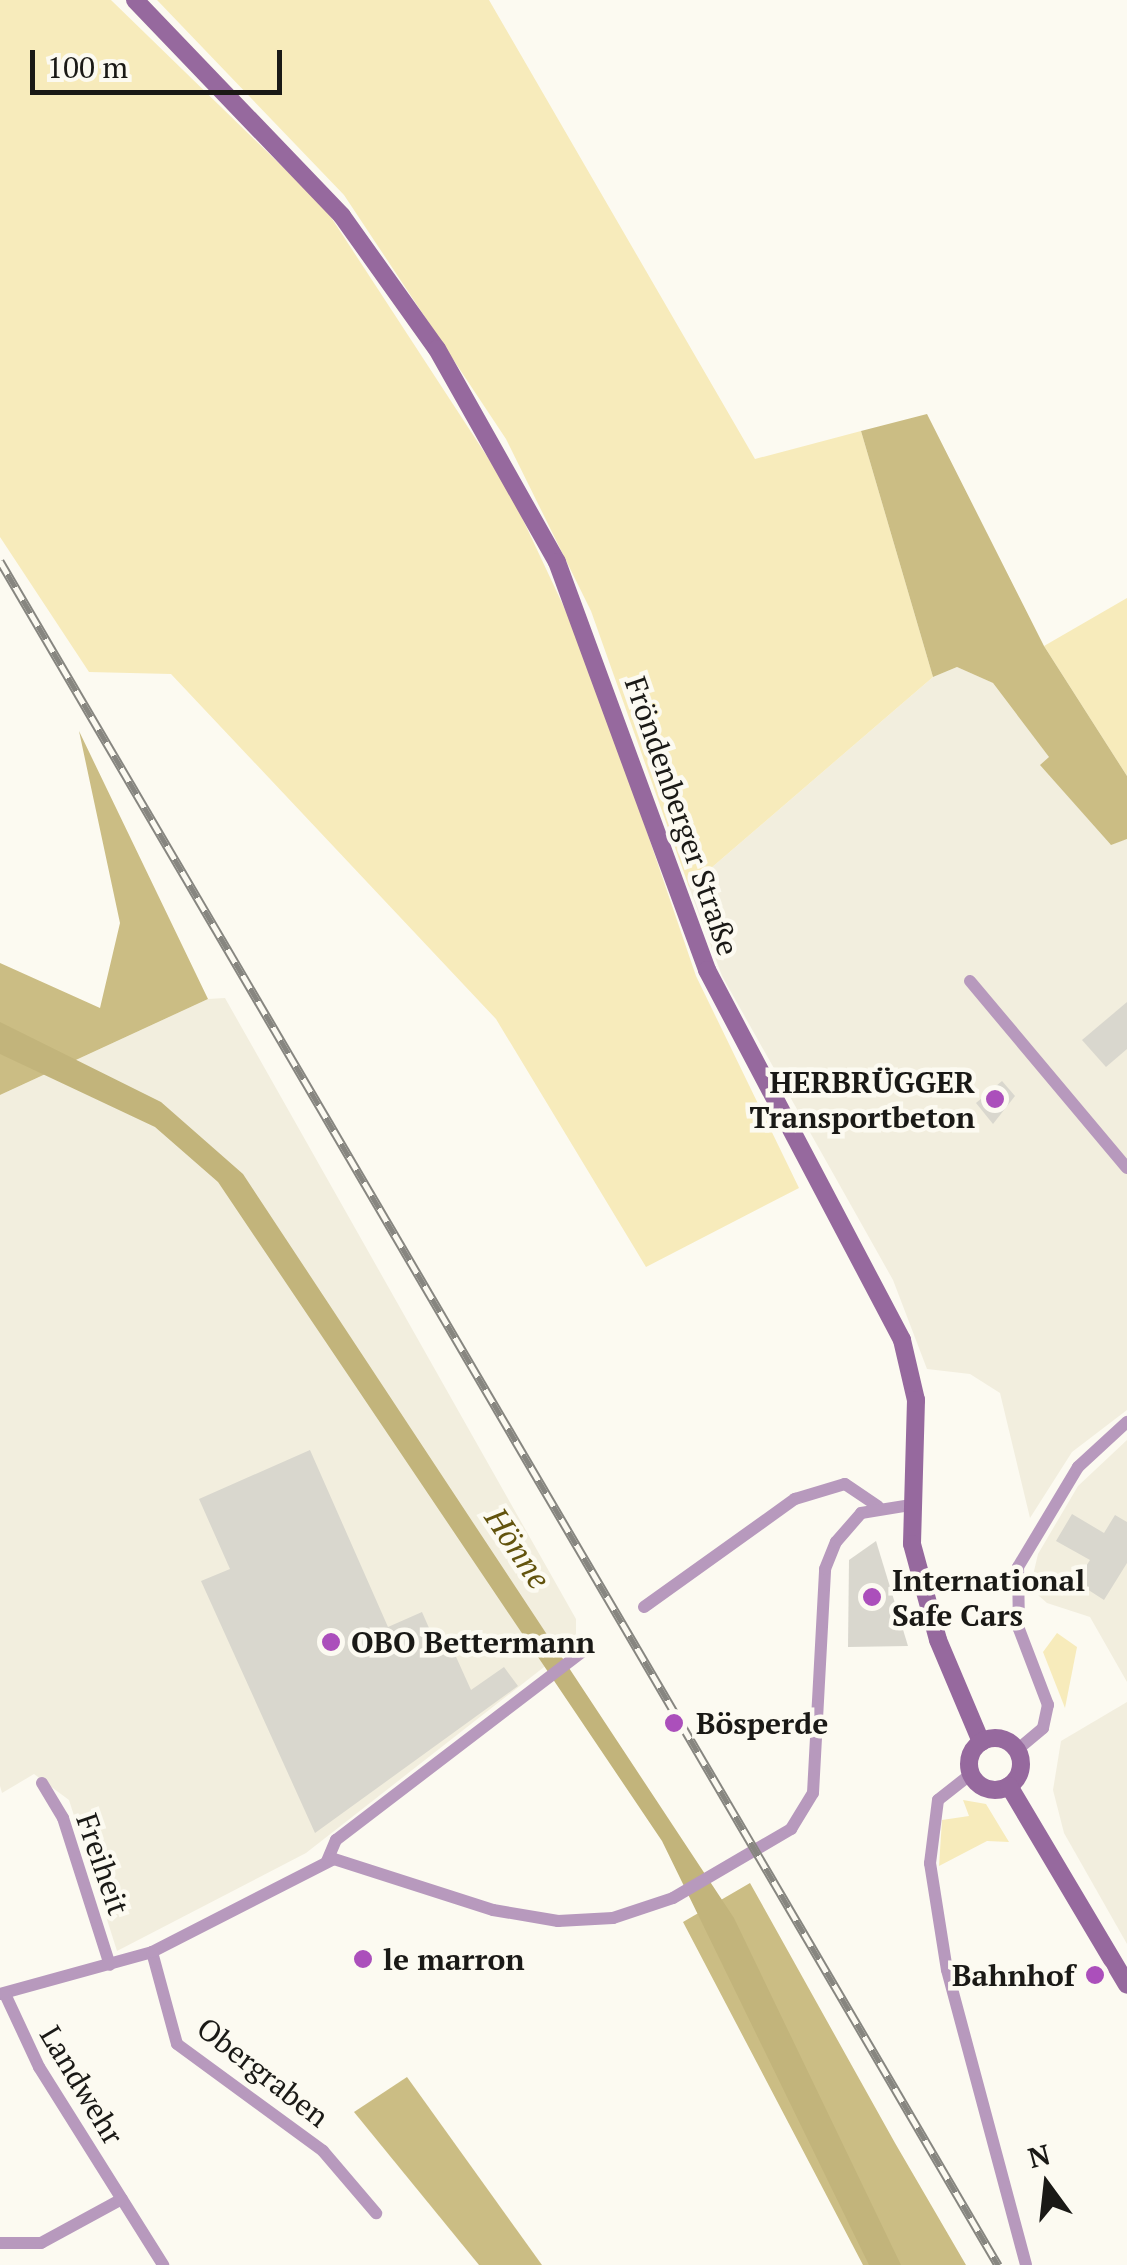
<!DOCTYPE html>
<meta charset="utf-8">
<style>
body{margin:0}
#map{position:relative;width:1127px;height:2265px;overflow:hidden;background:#fcfaf1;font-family:"PT Serif",serif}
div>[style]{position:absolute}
.built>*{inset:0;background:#f2eede}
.green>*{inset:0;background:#f7ebbb}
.forest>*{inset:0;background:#cbbd84}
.water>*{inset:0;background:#c2b47b}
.building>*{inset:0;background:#d9d7ce}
.street>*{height:12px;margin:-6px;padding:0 6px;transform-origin:6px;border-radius:6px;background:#b799bd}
.secondary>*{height:18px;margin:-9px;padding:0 9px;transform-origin:9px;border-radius:9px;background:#96699e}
.secondary>.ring{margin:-9px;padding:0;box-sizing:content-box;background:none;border:18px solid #96699e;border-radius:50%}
.rail>*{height:9px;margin-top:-4.5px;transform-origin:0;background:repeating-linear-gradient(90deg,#fcfaf1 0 15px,#878680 0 30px);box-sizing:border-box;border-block:2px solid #878680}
.dots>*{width:28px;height:28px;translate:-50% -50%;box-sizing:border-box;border:5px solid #fcfaf1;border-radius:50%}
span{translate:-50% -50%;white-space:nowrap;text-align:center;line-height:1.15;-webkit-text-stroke:9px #fcfaf1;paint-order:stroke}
.street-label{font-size:30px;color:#1a1916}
.poi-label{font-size:30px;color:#1a1916;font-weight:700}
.right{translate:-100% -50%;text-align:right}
.left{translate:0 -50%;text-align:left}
.water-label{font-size:32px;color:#62530d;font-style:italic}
.north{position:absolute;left:997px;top:2135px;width:100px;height:100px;-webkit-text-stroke:8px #fcfaf1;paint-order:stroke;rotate:345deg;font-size:28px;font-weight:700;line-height:40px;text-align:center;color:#1a1916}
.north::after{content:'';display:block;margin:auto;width:35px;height:45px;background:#1a1916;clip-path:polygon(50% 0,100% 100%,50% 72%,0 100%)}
.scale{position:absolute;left:30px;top:50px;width:252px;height:45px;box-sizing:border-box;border:5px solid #1a1916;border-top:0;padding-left:12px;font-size:30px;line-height:35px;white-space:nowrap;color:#1a1916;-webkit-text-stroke:8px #fcfaf1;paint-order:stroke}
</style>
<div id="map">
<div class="built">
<div style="clip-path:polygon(957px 667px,993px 683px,1050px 758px,1041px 765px,1110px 844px,1127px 839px,1127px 1410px,1072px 1452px,1030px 1518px,1000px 1393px,970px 1374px,927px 1369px,893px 1280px,722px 976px,689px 887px,933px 677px)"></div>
<div style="clip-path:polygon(225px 998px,576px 1619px,576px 1642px,306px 1853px,117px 1951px,69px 1800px,34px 1774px,2px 1793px,0 1786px,0 1095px,208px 999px)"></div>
<div style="clip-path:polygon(1127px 1440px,1127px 1682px,1090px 1617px,1047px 1603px,1030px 1588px,1038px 1554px,1078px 1486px)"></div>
<div style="clip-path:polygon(1127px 1702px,1127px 1944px,1064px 1833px,1053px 1790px,1061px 1741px)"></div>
</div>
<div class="green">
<div style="clip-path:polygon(0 0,111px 0,325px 208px,509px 490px,587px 656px,696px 976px,799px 1188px,646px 1267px,496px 1019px,171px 674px,89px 672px,0 537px)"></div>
<div style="clip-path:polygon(157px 0,489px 0,755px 459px,861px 431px,933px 677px,689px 887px,591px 611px,506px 439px,344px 195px)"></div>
<div style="clip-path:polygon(1127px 598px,1127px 776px,1044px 646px)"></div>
<div style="clip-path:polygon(1057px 1633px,1077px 1647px,1065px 1708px,1043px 1652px)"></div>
<div style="clip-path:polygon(963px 1800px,986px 1804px,1009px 1842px,987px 1841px,939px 1866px,942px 1820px,969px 1816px)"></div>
</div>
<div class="forest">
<div style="clip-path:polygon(927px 414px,1044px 646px,1127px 776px,1127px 839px,1111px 845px,1040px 765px,1049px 757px,993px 683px,957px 667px,933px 677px,861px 431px)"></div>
<div style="clip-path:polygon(79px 731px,208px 999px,0 1095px,0 963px,100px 1008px,120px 923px)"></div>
<div style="clip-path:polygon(750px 1883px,895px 2143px,966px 2265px,863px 2265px,683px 1922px)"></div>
<div style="clip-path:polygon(407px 2077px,542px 2265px,479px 2265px,354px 2112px)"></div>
</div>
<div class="water">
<div style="clip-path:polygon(0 1022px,161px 1102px,243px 1174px,734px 1918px,901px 2265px,869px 2265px,662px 1841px,218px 1182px,155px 1127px,0 1054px)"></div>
</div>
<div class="building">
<div style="clip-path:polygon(1127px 1002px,1127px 1049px,1106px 1067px,1082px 1040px)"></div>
<div style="clip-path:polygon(1002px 1081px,1015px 1096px,993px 1124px,976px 1103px)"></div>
<div style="clip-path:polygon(310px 1450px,388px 1627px,422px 1612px,436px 1644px,448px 1639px,471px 1690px,504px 1667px,518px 1686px,315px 1833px,201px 1581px,230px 1569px,199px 1499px)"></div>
<div style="clip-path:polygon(1072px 1514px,1104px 1533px,1115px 1515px,1127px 1522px,1127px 1563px,1104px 1600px,1076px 1582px,1090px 1560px,1056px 1541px)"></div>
<div style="clip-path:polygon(876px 1541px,908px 1646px,848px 1647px,849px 1560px)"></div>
</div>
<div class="street">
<div style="left:970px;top:981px;width:244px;rotate:50deg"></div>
<div style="left:644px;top:1607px;width:186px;rotate:-35.6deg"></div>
<div style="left:795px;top:1499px;width:52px;rotate:-16.7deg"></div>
<div style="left:845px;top:1484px;width:40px;rotate:34deg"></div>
<div style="left:1017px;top:1750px;width:34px;rotate:-40deg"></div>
<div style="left:1043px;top:1728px;width:24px;rotate:-78deg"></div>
<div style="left:1048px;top:1705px;width:81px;rotate:-110.9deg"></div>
<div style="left:1019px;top:1629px;width:62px;rotate:-90.9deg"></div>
<div style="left:1018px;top:1567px;width:117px;rotate:-59deg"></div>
<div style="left:1078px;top:1467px;width:67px;rotate:-42.6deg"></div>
<div style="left:971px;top:1774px;width:42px;rotate:141.8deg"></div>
<div style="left:938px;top:1800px;width:64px;rotate:97.2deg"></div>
<div style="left:930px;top:1863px;width:108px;rotate:81deg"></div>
<div style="left:947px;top:1970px;width:305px;rotate:75deg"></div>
<div style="left:42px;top:1783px;width:41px;rotate:59deg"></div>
<div style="left:63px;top:1818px;width:154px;rotate:72.3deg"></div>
<div style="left:327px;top:1861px;width:23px;rotate:-67deg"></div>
<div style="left:336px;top:1840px;width:315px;rotate:-37.4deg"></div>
<div style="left:152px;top:1952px;width:95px;rotate:74.8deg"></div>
<div style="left:177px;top:2044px;width:181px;rotate:36.2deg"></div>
<div style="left:323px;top:2151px;width:82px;rotate:49.5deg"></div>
<div style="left:0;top:1994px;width:158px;rotate:-15.4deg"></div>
<div style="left:152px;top:1952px;width:204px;rotate:-27.1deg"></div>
<div style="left:334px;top:1859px;width:167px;rotate:17.8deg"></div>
<div style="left:493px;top:1910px;width:66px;rotate:9.6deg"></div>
<div style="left:558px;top:1921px;width:55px;rotate:-3.1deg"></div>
<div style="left:613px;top:1918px;width:63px;rotate:-18.4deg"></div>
<div style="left:673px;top:1898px;width:137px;rotate:-30.3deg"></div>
<div style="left:791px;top:1829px;width:42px;rotate:-58.6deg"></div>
<div style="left:813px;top:1793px;width:224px;rotate:-86.9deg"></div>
<div style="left:825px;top:1569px;width:29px;rotate:-68deg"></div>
<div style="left:836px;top:1542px;width:38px;rotate:-49deg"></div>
<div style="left:861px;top:1513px;width:51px;rotate:-9.1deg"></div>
<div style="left:5px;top:1994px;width:81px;rotate:65deg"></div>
<div style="left:39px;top:2067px;width:234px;rotate:57.9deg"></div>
<div style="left:0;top:2243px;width:41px"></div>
<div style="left:41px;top:2243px;width:92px;rotate:-28.5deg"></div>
</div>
<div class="secondary">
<div style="left:135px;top:0;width:299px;rotate:46.2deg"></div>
<div style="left:342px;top:216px;width:163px;rotate:54.5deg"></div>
<div style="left:437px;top:349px;width:244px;rotate:60.6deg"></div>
<div style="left:557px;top:562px;width:435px;rotate:69.8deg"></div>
<div style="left:707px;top:970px;width:418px;rotate:62.2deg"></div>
<div style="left:902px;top:1340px;width:62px;rotate:76.9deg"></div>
<div style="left:916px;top:1400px;width:144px;rotate:91.6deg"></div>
<div style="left:912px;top:1544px;width:99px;rotate:74.8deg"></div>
<div style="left:938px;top:1640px;width:111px;rotate:67.1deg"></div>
<div class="ring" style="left:969px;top:1738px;width:34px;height:34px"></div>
<div style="left:1009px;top:1786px;width:231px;rotate:59.3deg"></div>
</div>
<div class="rail">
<div style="left:0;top:561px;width:1975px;rotate:59.64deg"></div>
</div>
<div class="dots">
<div style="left:995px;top:1099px;background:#ab4fbb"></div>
<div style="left:872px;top:1597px;background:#ab4fbb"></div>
<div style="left:331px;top:1642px;background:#ab4fbb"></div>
<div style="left:674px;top:1723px;background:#ab4fbb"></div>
<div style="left:363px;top:1959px;background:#ab4fbb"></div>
<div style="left:1095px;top:1975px;background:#ab4fbb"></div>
</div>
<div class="street-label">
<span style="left:682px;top:816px;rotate:71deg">Fröndenberger Straße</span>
<span style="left:103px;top:1864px;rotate:71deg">Freiheit</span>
<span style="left:263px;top:2072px;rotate:38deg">Obergraben</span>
<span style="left:82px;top:2085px;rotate:59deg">Landwehr</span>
</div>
<div class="poi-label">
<span class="right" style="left:975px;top:1099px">HERBRÜGGER<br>Transportbeton</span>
<span class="left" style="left:892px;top:1597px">International<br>Safe Cars</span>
<span class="left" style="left:351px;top:1642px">OBO Bettermann</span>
<span class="left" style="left:696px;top:1723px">Bösperde</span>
<span class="left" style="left:383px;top:1959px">le marron</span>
<span class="right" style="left:1075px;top:1975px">Bahnhof</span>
</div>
<div class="water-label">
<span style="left:518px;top:1548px;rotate:56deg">Hönne</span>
</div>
<div class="north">N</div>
<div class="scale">100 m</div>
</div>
